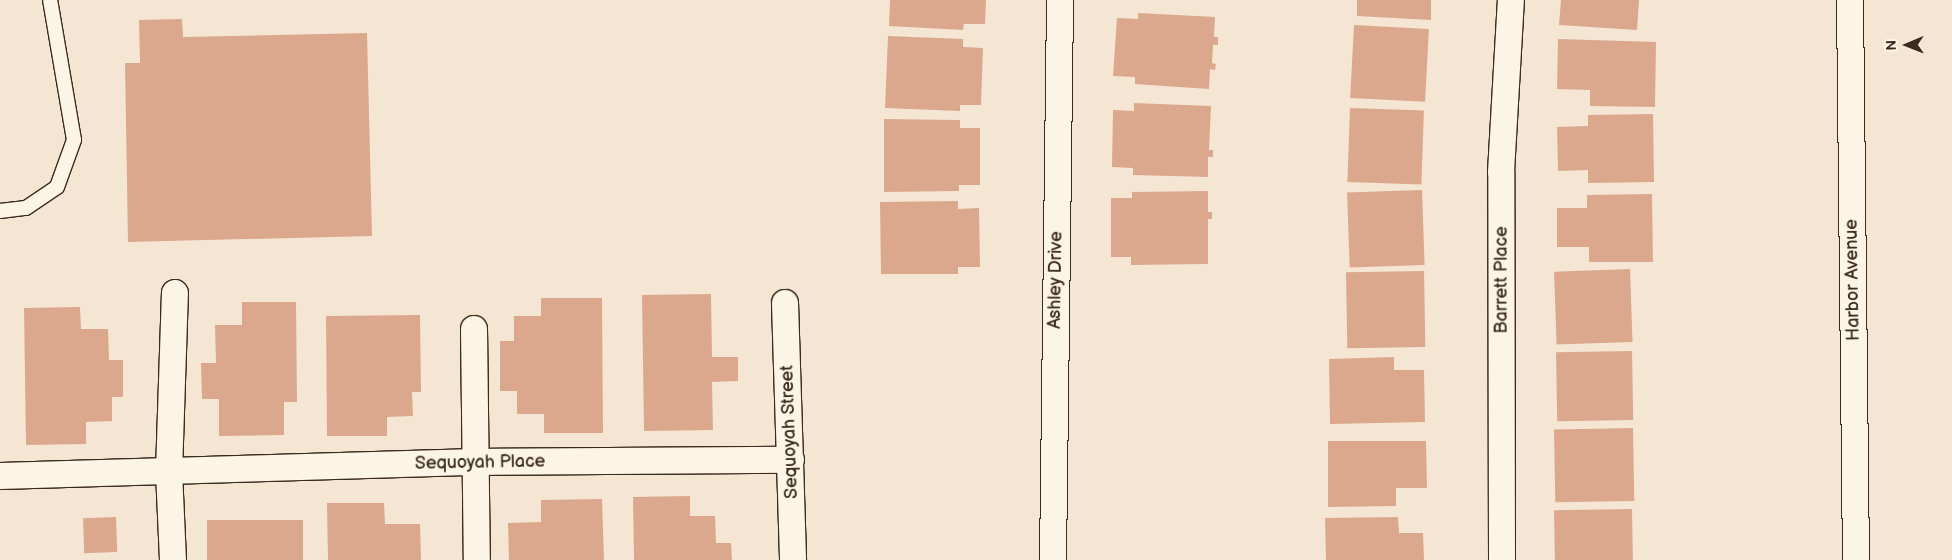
<!DOCTYPE html>
<style>
body{margin:0}
#map{position:relative;width:1952px;height:560px;overflow:hidden;background:#f5e6d4;font-family:"Balsamiq Sans",sans-serif}
div>[style]{position:absolute}
.building>*{inset:0;background:#dba88e;transform-origin:0 0}
.roads{filter:drop-shadow(1px 0 #3b2a1e) drop-shadow(-1px 0 #3b2a1e) drop-shadow(0 1px #3b2a1e) drop-shadow(0 -1px #3b2a1e)}
.lane>*{height:14px;margin:-7px;padding:0 7px;transform-origin:7px;border-radius:7px;background:#fcf5e5}
.street>*{height:26px;margin:-13px;padding:0 13px;transform-origin:13px;border-radius:13px;background:#fcf5e5}
span{translate:-50% -50%;white-space:nowrap;text-align:center;line-height:1.15;-webkit-text-stroke:4.5px #fcf5e5;paint-order:stroke}
.street-label{font-size:18px;color:#3b2a1e}
.north{position:absolute;left:1882px;top:20px;width:50px;height:50px;-webkit-text-stroke:4px #fcf5e5;paint-order:stroke;rotate:269deg;font-size:14px;font-weight:700;line-height:20px;text-align:center;color:#3b2a1e}
.north::after{content:'';display:block;margin:auto;width:18px;height:22px;background:#3b2a1e;clip-path:polygon(50% 0,100% 100%,50% 72%,0 100%)}
</style>
<div id="map">
<div class="building">
<div style="clip-path:polygon(890px 0,986px 0,985px 24px,964px 24px,963px 30px,889px 26px)"></div>
<div style="clip-path:polygon(1357px 0,1431px 0,1431px 20px,1357px 16px)"></div>
<div style="clip-path:polygon(1561px 0,1639px 0,1637px 30px,1559px 25px)"></div>
<div style="clip-path:polygon(1138px 13px,1215px 17px,1214px 37px,1218px 37px,1218px 45px,1213px 45px,1212px 63px,1216px 64px,1215px 70px,1210px 69px,1209px 89px,1135px 84px,1135px 77px,1113px 76px,1117px 18px,1138px 19px)"></div>
<div style="clip-path:polygon(182px 19px,183px 37px,367px 33px,372px 236px,128px 242px,125px 63px,140px 63px,139px 20px)"></div>
<div style="left:1354px;top:25px;width:75px;height:73px;rotate:3deg"></div>
<div style="clip-path:polygon(888px 36px,963px 39px,963px 47px,983px 48px,981px 105px,960px 105px,960px 111px,885px 108px)"></div>
<div style="clip-path:polygon(1558px 39px,1656px 42px,1655px 107px,1590px 106px,1590px 90px,1557px 89px)"></div>
<div style="clip-path:polygon(1134px 103px,1211px 106px,1209px 150px,1213px 150px,1213px 157px,1208px 157px,1208px 177px,1133px 175px,1133px 168px,1112px 167px,1113px 110px,1134px 111px)"></div>
<div style="left:1350px;top:108px;width:74px;height:74px;rotate:2deg"></div>
<div style="clip-path:polygon(1653px 114px,1654px 182px,1588px 183px,1588px 170px,1558px 171px,1557px 127px,1588px 126px,1588px 115px)"></div>
<div style="clip-path:polygon(884px 119px,960px 120px,960px 128px,980px 128px,980px 185px,959px 185px,959px 191px,884px 192px)"></div>
<div style="left:1422px;top:190px;width:75px;height:75px;rotate:88deg"></div>
<div style="clip-path:polygon(1208px 191px,1208px 212px,1212px 212px,1212px 219px,1208px 219px,1208px 264px,1131px 265px,1131px 257px,1111px 257px,1111px 198px,1132px 198px,1132px 192px)"></div>
<div style="clip-path:polygon(1652px 194px,1653px 262px,1589px 262px,1589px 247px,1557px 247px,1557px 208px,1587px 208px,1587px 195px)"></div>
<div style="clip-path:polygon(958px 201px,958px 209px,979px 208px,980px 267px,958px 267px,958px 274px,881px 274px,880px 202px)"></div>
<div style="left:1630px;top:269px;width:73px;height:76px;rotate:88deg"></div>
<div style="left:1424px;top:271px;width:76px;height:78px;rotate:89deg"></div>
<div style="clip-path:polygon(711px 294px,712px 357px,738px 357px,738px 381px,712px 382px,713px 430px,644px 431px,642px 295px)"></div>
<div style="clip-path:polygon(541px 298px,602px 298px,603px 433px,544px 433px,544px 414px,517px 414px,517px 391px,500px 391px,500px 341px,514px 341px,514px 316px,541px 316px)"></div>
<div style="clip-path:polygon(242px 302px,296px 302px,297px 402px,284px 402px,284px 435px,219px 436px,219px 399px,202px 399px,201px 363px,216px 363px,215px 325px,242px 325px)"></div>
<div style="clip-path:polygon(80px 307px,81px 329px,108px 329px,109px 360px,123px 360px,123px 397px,112px 397px,112px 421px,86px 422px,86px 444px,26px 445px,24px 308px)"></div>
<div style="clip-path:polygon(420px 315px,421px 392px,412px 392px,413px 416px,387px 417px,387px 436px,327px 436px,326px 316px)"></div>
<div style="left:1632px;top:351px;width:69px;height:76px;rotate:89deg"></div>
<div style="clip-path:polygon(1394px 357px,1394px 370px,1424px 370px,1425px 422px,1330px 424px,1329px 359px)"></div>
<div style="left:1633px;top:428px;width:73px;height:79px;rotate:89deg"></div>
<div style="clip-path:polygon(1328px 441px,1426px 441px,1427px 488px,1396px 488px,1396px 506px,1328px 507px)"></div>
<div style="clip-path:polygon(690px 496px,690px 516px,715px 516px,716px 543px,731px 543px,732px 560px,634px 560px,633px 497px)"></div>
<div style="clip-path:polygon(602px 499px,604px 560px,509px 560px,508px 523px,541px 522px,541px 500px)"></div>
<div style="clip-path:polygon(327px 503px,384px 503px,385px 524px,420px 524px,421px 560px,328px 560px)"></div>
<div style="left:1632px;top:509px;width:51px;height:78px;rotate:89deg"></div>
<div style="left:116px;top:517px;width:35px;height:33px;rotate:88deg"></div>
<div style="clip-path:polygon(1398px 517px,1399px 533px,1423px 533px,1424px 560px,1326px 560px,1325px 518px)"></div>
<div style="left:303px;top:520px;width:40px;height:96px;rotate:90deg"></div>
</div>
<div class="roads">
<div class="lane">
<div style="left:0;top:211px;width:26px;rotate:-7deg"></div>
<div style="left:26px;top:208px;width:37px;rotate:-34deg"></div>
<div style="left:57px;top:187px;width:50px;rotate:-70.1deg"></div>
<div style="left:74px;top:140px;width:142px;rotate:-99.7deg"></div>
</div>
<div class="street">
<div style="left:1850px;top:0;width:560px;rotate:89.39deg"></div>
<div style="left:785px;top:303px;width:257px;rotate:88.2deg"></div>
<div style="left:474px;top:329px;width:231px;rotate:89.3deg"></div>
<div style="left:0;top:476px;width:476px;rotate:-1.7deg"></div>
<div style="left:476px;top:462px;width:315px;rotate:-0.4deg"></div>
<div style="left:173px;top:560px;width:88px;rotate:-92.6deg"></div>
<div style="left:169px;top:472px;width:179px;rotate:-88.1deg"></div>
<div style="left:1053px;top:560px;width:560px;rotate:-89.28deg"></div>
<div style="left:1502px;top:560px;width:388px;rotate:-90.1deg"></div>
<div style="left:1501px;top:172px;width:172px;rotate:-86.7deg"></div>
</div>
</div>
<div class="street-label">
<span style="left:1056px;top:280px;rotate:-89deg">Ashley Drive</span>
<span style="left:1502px;top:280px;rotate:-90deg">Barrett Place</span>
<span style="left:1853px;top:280px;rotate:-91deg">Harbor Avenue</span>
<span style="left:790px;top:432px;rotate:-92deg">Sequoyah Street</span>
<span style="left:480px;top:463px;rotate:-1deg">Sequoyah Place</span>
</div>
<div class="north">N</div>
</div>
